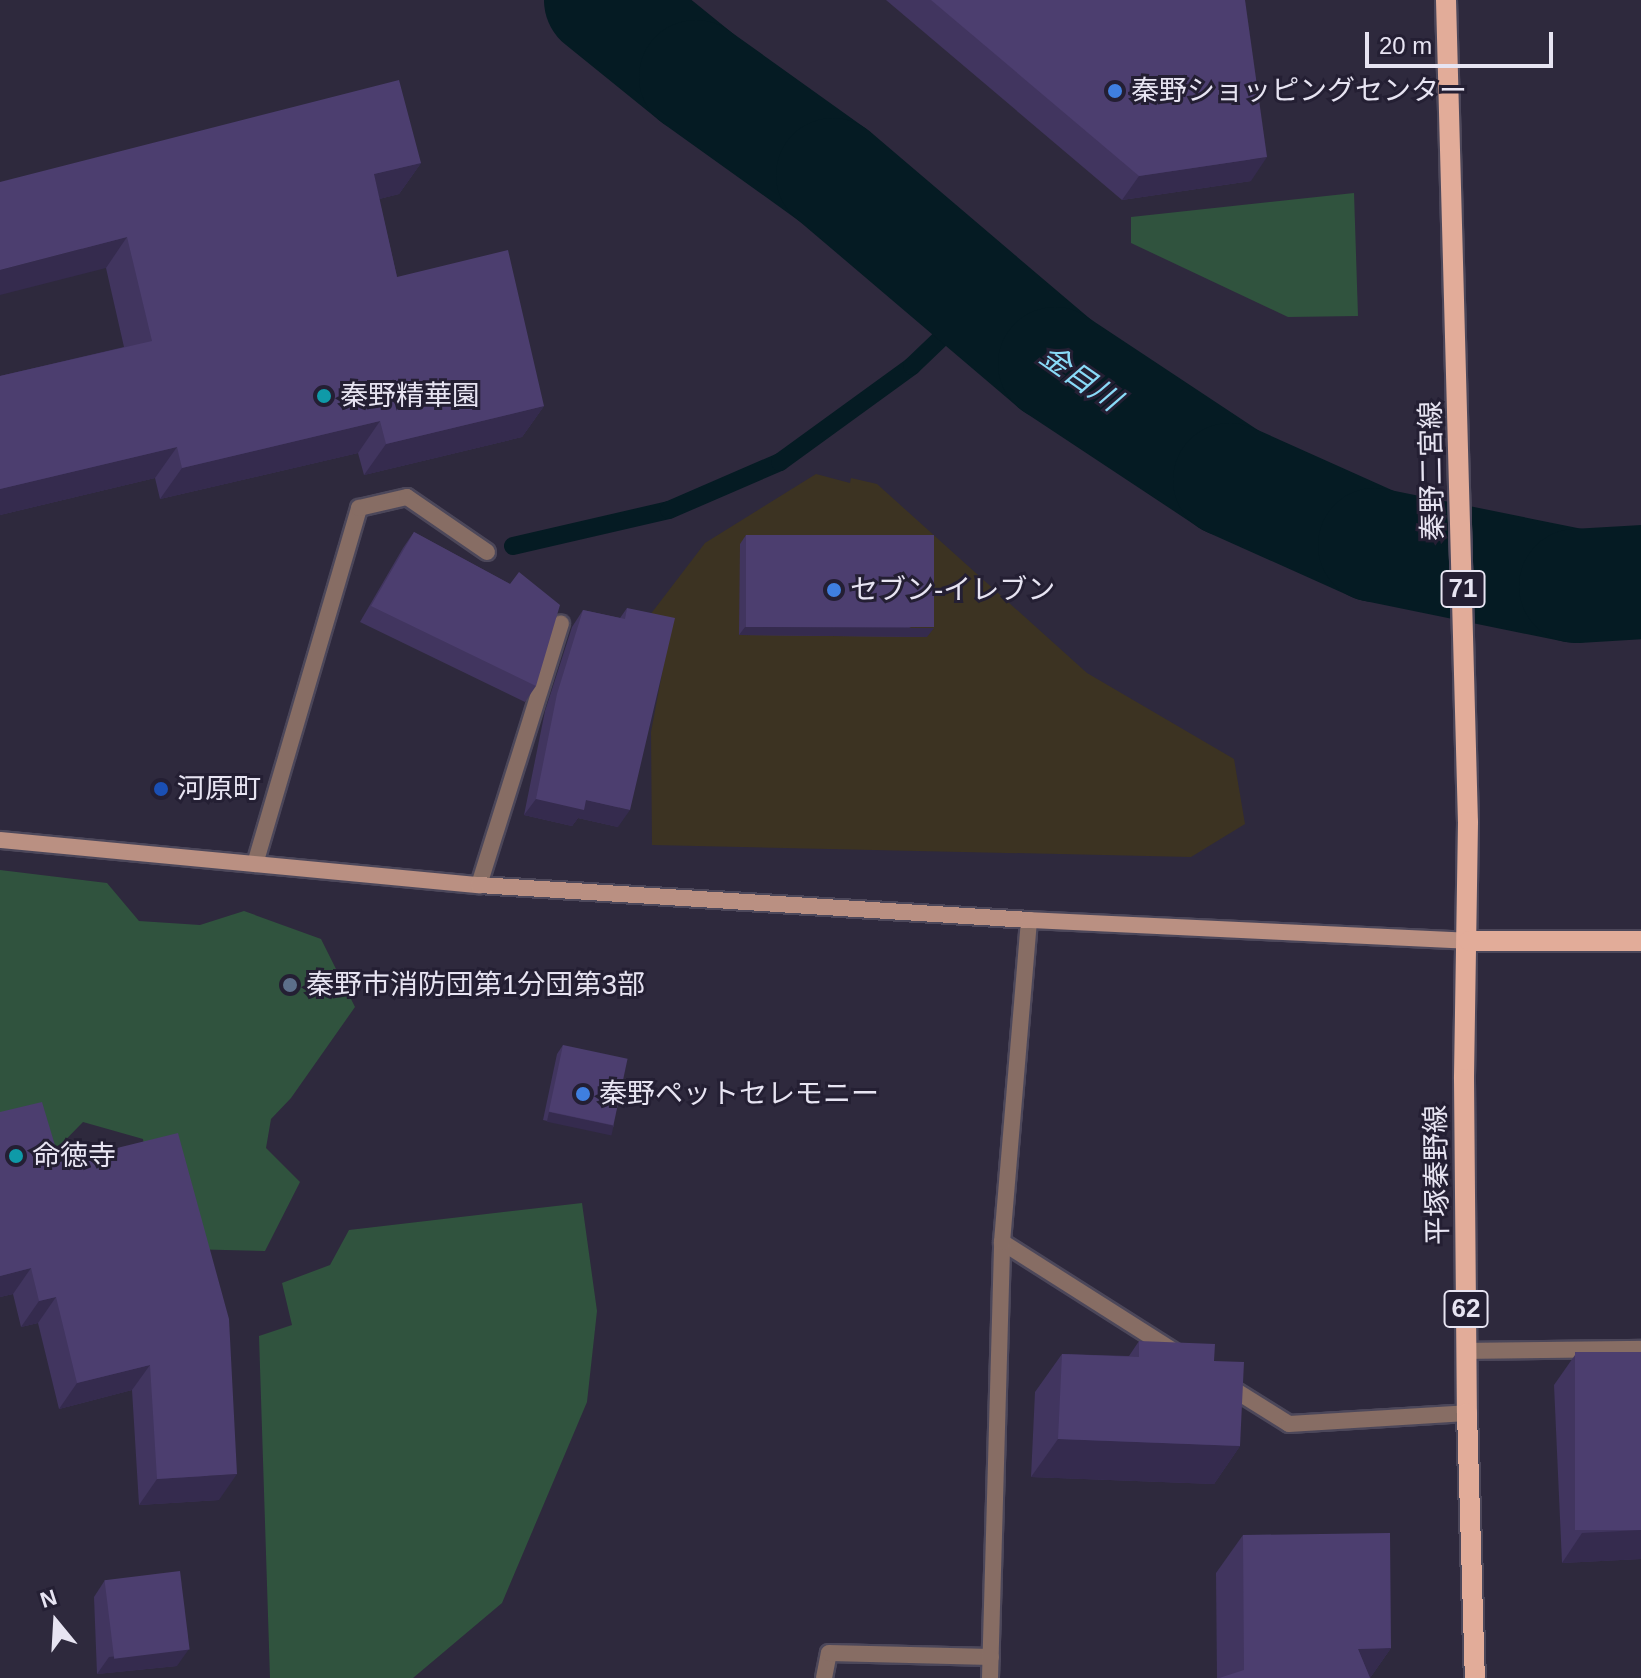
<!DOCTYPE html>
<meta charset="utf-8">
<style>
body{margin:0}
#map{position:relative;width:1641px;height:1678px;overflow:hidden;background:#2e293d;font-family:Helvetica,"Noto Sans JP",sans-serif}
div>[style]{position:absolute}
.commercial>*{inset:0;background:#3c3322}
.green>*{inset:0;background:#30533e}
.stream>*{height:18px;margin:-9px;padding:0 9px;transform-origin:9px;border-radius:9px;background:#051b23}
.river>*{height:114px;margin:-57px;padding:0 57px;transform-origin:57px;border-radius:57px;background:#051b23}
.roads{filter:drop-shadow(2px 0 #4c475a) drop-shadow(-2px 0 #4c475a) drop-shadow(0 2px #4c475a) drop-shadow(0 -2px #4c475a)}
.lane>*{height:16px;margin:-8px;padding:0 8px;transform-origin:8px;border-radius:8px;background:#876d64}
.street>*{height:16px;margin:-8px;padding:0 8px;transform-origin:8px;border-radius:8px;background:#876d64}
.secondary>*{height:16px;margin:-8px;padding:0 8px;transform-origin:8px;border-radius:8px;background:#ba9082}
.primary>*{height:20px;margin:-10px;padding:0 10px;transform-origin:10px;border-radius:10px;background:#e2ac99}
.wall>*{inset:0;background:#41355f}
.shaded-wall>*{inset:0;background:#352b4e;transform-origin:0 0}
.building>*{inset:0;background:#4c3e6f;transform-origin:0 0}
.dots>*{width:22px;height:22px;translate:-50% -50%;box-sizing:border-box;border:4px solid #241f33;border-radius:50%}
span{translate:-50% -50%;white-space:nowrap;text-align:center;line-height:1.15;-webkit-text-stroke:6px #241f33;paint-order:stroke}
.shield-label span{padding:2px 6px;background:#241f33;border:2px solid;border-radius:6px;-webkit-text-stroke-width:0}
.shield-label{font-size:26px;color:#e7e4f2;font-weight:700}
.poi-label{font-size:28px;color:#e7e4f2}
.left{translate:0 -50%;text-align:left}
.street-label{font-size:28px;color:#e7e4f2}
.water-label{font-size:30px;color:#89daf7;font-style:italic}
.north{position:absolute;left:16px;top:1582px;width:80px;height:80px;-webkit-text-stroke:6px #241f33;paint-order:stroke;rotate:342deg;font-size:22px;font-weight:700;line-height:32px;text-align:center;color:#e7e4f2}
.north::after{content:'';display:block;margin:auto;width:28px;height:36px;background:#e7e4f2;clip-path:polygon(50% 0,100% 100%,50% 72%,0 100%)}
.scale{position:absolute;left:1365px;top:32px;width:188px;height:36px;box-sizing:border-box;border:4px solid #e7e4f2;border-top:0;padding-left:10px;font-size:24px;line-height:28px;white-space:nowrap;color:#e7e4f2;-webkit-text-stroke:6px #241f33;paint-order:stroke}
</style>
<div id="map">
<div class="commercial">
<div style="clip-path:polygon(816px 474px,850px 483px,851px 478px,877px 484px,1087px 673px,1234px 759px,1245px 824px,1191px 857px,652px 845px,651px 732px,669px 636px,650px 615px,705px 543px)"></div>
</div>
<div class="green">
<div style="clip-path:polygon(1354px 193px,1358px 316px,1288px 317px,1131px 243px,1131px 217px)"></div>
<div style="clip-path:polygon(0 870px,107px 883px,139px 921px,200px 925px,244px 911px,321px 939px,355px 1007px,291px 1098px,271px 1119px,266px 1148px,300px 1182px,265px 1251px,184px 1249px,149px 1183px,143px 1139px,83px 1122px,41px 1165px,0 1182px)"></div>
<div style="clip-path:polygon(582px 1203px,597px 1311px,587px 1402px,502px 1603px,413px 1678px,270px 1678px,259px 1336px,292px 1325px,282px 1283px,330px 1265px,349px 1230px)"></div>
</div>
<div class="stream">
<div style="left:513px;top:546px;width:160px;rotate:-13deg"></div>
<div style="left:669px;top:510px;width:121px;rotate:-23.4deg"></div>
<div style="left:780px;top:462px;width:163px;rotate:-36deg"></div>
<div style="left:912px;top:366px;width:95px;rotate:-43.7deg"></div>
</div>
<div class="river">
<div style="left:601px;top:0;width:122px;rotate:39deg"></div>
<div style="left:696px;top:77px;width:168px;rotate:35.6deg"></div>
<div style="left:833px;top:175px;width:292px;rotate:40.4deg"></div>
<div style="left:1055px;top:364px;width:210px;rotate:33.5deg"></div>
<div style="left:1230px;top:480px;width:159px;rotate:24.1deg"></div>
<div style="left:1375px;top:545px;width:205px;rotate:11.5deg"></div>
<div style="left:1576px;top:586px;width:65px;rotate:-3.5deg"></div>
</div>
<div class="roads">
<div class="lane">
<div style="left:479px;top:885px;width:274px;rotate:-72.6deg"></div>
<div style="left:1002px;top:1242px;width:205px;rotate:32.4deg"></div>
<div style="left:1467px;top:1351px;width:174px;rotate:-0.7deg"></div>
<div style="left:1225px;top:1384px;width:75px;rotate:32deg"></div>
<div style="left:1289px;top:1424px;width:178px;rotate:-3.5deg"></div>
<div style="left:824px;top:1678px;width:25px;rotate:-79deg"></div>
<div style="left:829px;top:1653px;width:162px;rotate:1.4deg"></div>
</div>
<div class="street">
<div style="left:255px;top:864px;width:371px;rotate:-73.7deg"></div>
<div style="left:359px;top:508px;width:49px;rotate:-12.9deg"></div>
<div style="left:407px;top:497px;width:97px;rotate:34.5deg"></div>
<div style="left:990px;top:1678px;width:436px;rotate:-88.4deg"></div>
<div style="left:1002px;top:1242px;width:323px;rotate:-85.2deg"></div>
</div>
<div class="secondary">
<div style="left:0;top:840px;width:481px;rotate:5.4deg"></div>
<div style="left:479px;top:885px;width:551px;rotate:3.64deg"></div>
<div style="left:1029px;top:920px;width:441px;rotate:2.7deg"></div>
</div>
<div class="primary">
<div style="left:1446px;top:0;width:822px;rotate:88.47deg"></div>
<div style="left:1468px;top:822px;width:257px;rotate:90.9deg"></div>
<div style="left:1464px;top:1079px;width:334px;rotate:89.5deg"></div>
<div style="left:1467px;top:1413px;width:265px;rotate:88.3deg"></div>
<div style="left:1469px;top:941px;width:172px"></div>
</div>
</div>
<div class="wall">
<div style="clip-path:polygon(886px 0,1245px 0,1251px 181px,1122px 200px)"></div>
<div style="clip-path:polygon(421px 163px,399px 194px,379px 199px,397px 277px,544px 406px,522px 437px,364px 475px,358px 453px,160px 499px,155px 478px,0 515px,0 376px,124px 347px,106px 268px,0 182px)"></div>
<div style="clip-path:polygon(414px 532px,510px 584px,536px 686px,525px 702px,360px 622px,403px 548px)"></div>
<div style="clip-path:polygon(746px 535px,927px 637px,739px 635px,740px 544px)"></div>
<div style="clip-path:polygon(627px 608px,618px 827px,578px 818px,572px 826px,524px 815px,545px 711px,572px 627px,583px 610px,620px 618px)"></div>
<div style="clip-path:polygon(563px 1045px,614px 1126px,608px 1134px,543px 1120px,557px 1054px)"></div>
<div style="clip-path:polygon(0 1112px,60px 1162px,219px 1500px,139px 1505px,132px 1390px,59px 1409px,38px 1323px,21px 1327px,13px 1294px,0 1297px)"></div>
<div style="clip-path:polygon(1139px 1341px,1214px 1361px,1240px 1446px,1214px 1484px,1031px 1477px,1035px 1392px,1062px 1354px,1129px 1356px)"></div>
<div style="clip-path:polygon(1641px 1352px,1641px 1559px,1562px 1563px,1554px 1385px,1575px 1355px)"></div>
<div style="clip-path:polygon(1243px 1535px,1391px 1648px,1370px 1678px,1217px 1678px,1216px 1573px)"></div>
<div style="clip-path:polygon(105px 1580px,177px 1666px,97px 1674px,94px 1597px)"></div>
</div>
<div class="shaded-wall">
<div style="clip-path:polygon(1267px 157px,1251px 181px,1122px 200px,1139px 176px)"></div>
<div style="clip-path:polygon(421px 163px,399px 194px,352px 206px,374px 174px)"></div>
<div style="clip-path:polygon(127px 237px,106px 268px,0 295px,0 270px)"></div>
<div style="clip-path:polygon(544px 406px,522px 437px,364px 475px,386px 444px)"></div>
<div style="clip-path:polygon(380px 421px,358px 453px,160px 499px,182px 468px)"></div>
<div style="clip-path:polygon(177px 447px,155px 478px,0 515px,0 489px)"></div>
<div style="clip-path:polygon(745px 627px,934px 628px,927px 637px,739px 635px)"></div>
<div style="clip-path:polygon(536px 799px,586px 800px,630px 810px,618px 827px,578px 818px,572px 826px,524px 815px)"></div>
<div style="left:549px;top:1112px;width:66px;height:10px;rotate:12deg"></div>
<div style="clip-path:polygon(31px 1268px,13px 1294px,0 1297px,0 1276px)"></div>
<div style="clip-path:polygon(56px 1297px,38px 1323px,21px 1327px,39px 1301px)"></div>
<div style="clip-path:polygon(150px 1365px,132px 1390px,59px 1409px,77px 1383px)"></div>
<div style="clip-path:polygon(1058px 1439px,1240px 1446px,1214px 1484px,1031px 1477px)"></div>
<div style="clip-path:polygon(237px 1474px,219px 1500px,139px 1505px,157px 1479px)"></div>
<div style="clip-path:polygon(1641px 1530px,1641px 1559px,1562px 1563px,1582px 1533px)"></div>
<div style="clip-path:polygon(1391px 1648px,1370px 1678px,1358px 1649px)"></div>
<div style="clip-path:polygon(189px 1649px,177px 1666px,97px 1674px,109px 1657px)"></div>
</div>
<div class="building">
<div style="clip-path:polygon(931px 0,1245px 0,1267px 157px,1139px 176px)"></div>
<div style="clip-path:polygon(399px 80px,421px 163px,374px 174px,397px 277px,508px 250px,544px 406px,386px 444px,380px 421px,182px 468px,177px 447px,0 489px,0 376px,152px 341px,127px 237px,0 270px,0 182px)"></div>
<div style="clip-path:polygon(414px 532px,510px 584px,519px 572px,560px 605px,536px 686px,371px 606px)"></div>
<div style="left:746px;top:535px;width:188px;height:92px"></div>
<div style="clip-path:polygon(627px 608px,675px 618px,630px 810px,586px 800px,584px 810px,536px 799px,557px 694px,583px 610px,625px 619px)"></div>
<div style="left:563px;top:1045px;width:66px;height:68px;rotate:12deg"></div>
<div style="clip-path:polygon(42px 1102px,60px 1162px,178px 1133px,229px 1319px,237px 1474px,157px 1479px,150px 1365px,77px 1383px,56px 1297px,39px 1301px,31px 1268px,0 1276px,0 1112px)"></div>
<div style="clip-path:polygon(1139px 1341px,1215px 1344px,1214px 1361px,1244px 1362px,1240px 1446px,1058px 1439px,1062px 1354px,1139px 1357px)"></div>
<div style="left:1641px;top:1352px;width:178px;height:66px;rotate:90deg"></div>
<div style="clip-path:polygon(1390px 1533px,1391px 1648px,1358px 1649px,1370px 1678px,1219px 1678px,1244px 1670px,1243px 1535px)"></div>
<div style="left:180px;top:1571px;width:79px;height:76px;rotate:83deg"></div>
</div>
<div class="dots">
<div style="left:1115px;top:91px;background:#3f7fe0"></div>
<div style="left:324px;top:396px;background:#0f9aa8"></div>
<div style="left:834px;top:590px;background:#3f7fe0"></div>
<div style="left:161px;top:789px;background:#1a4fb4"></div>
<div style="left:290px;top:985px;background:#5c6f8a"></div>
<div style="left:583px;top:1094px;background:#3f7fe0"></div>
<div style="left:16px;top:1156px;background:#0f9aa8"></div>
</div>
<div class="shield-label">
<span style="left:1463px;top:589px">71</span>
<span style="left:1466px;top:1309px">62</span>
</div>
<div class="poi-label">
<span class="left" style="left:1131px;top:91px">秦野ショッピングセンター</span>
<span class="left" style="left:340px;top:396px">秦野精華園</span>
<span class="left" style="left:850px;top:590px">セブン-イレブン</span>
<span class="left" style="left:177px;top:789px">河原町</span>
<span class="left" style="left:306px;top:985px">秦野市消防団第1分団第3部</span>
<span class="left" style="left:599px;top:1094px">秦野ペットセレモニー</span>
<span class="left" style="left:32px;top:1156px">命徳寺</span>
</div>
<div class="street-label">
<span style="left:1432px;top:471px;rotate:-91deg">秦野二宮線</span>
<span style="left:1437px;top:1175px;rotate:-91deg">平塚秦野線</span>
</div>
<div class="water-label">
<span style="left:1080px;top:378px;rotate:35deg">金目川</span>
</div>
<div class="north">N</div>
<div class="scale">20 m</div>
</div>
